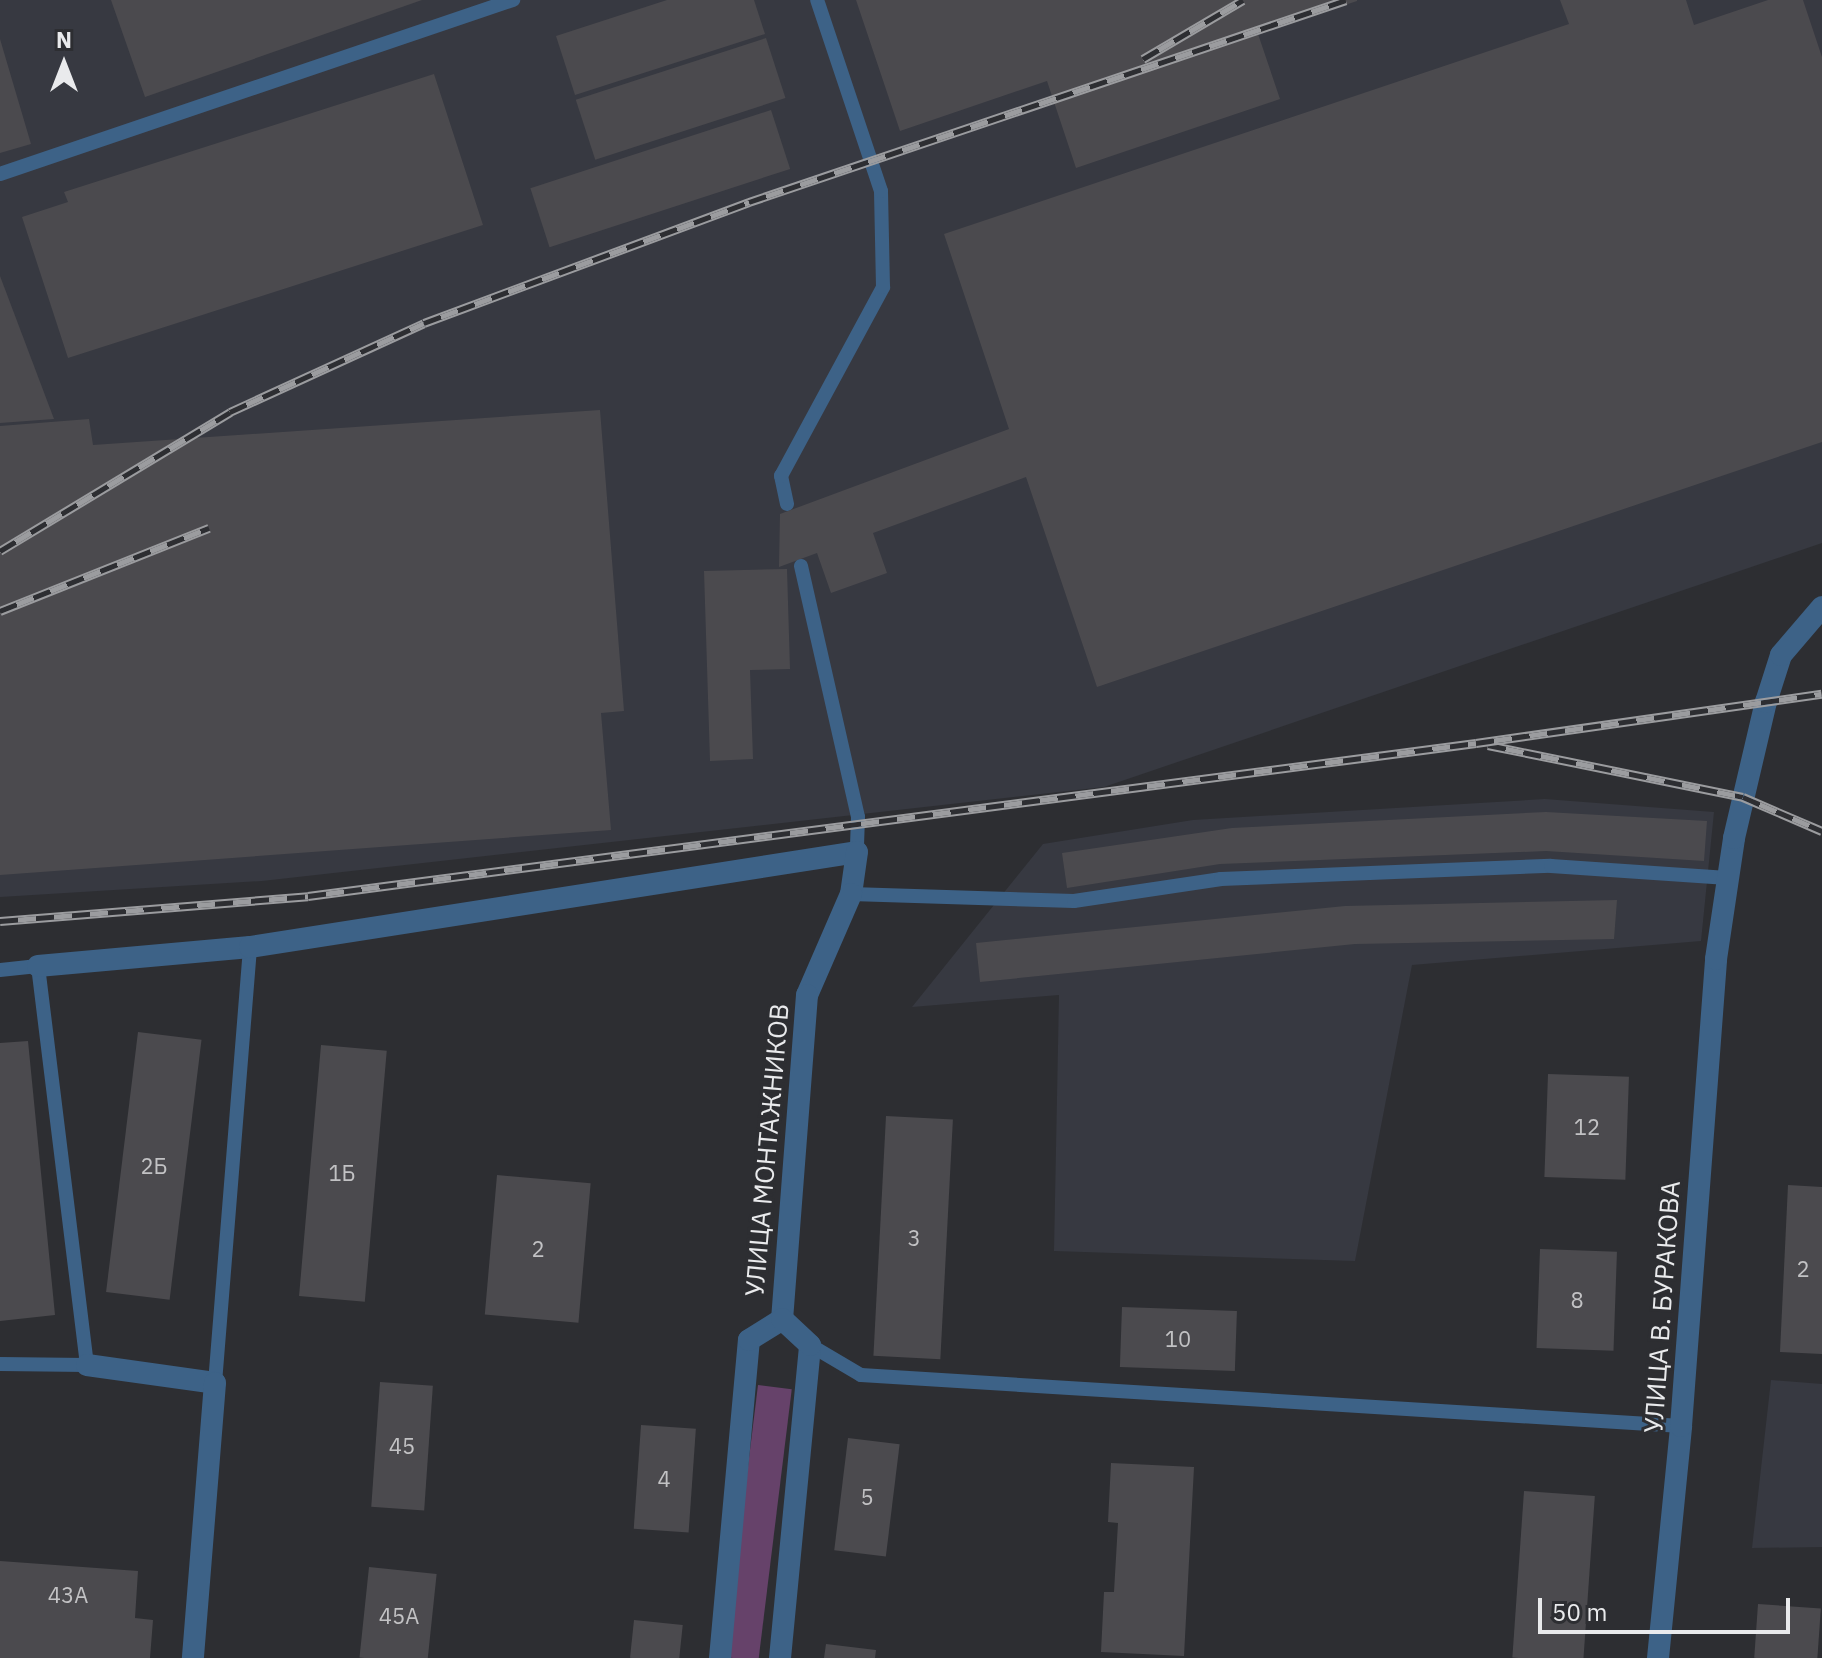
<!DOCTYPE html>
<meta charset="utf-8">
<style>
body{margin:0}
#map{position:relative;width:1822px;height:1658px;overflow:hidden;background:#2d2e32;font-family:"IBM Plex Sans",sans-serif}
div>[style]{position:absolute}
.built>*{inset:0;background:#373941}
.green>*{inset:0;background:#66426a;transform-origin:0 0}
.building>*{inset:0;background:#4b4a4e;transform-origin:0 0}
.service>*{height:14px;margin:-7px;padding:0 7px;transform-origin:7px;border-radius:7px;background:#3d6287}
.minor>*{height:22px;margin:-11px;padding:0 11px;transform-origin:11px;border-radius:11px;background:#3d6287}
.tertiary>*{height:22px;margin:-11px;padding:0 11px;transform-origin:11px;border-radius:11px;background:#3d6287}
.rail>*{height:9px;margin-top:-4.5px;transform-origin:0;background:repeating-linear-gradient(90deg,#2d2e32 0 18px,#9b9c9f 0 36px);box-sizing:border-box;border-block:2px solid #9b9c9f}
span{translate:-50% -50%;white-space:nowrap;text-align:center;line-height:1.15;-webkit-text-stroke:6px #2d2e32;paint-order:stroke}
.number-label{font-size:22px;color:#c2c2c4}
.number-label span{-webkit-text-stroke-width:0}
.street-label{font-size:26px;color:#e9eaec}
.north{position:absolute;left:24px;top:24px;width:80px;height:80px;-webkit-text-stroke:6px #2d2e32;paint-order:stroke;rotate:0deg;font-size:22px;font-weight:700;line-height:32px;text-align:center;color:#e9eaec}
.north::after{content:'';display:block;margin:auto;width:28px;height:36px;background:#e9eaec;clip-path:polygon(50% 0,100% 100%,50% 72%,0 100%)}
.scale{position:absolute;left:1538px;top:1598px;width:252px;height:36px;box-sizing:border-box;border:4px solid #e9eaec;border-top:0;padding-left:10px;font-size:24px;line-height:28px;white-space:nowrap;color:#e9eaec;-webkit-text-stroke:6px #2d2e32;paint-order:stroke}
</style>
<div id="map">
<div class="built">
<div style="clip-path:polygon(0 0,1822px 0,1822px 543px,1104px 787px,262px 881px,0 897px)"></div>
<div style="clip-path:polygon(1545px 799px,1714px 812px,1701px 941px,1412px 965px,1355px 1261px,1054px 1251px,1059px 995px,912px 1007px,1043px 844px,1193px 820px)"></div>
<div style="clip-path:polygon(1771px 1380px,1822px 1384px,1822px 1547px,1752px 1548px)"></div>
</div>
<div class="green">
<div style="left:758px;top:1385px;width:34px;height:274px;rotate:7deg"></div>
</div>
<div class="building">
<div style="clip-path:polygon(111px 0,422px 0,145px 97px)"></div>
<div style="clip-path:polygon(667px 0,754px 0,765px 34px,575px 95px,556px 36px)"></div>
<div style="clip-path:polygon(856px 0,1357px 0,1357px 1px,1258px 34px,1280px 99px,1076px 168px,1047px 81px,900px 131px)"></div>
<div style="clip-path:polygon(1560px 0,1686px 0,1694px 25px,1768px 0,1803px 0,1822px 57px,1822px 442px,1097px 687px,1026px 477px,873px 533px,887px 573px,831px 593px,817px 553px,779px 567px,780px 514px,1009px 429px,944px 234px,1569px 24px)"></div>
<div style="left:766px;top:38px;width:63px;height:200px;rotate:72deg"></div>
<div style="clip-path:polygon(0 39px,31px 144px,0 153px)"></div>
<div style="clip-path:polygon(434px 74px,483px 225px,68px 358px,22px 217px,68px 202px,64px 192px)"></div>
<div style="left:771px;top:110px;width:62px;height:253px;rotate:72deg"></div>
<div style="clip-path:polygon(0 276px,54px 419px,0 423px)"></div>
<div style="clip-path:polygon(600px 410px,624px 711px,601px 713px,611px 830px,0 875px,0 426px,89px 419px,93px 445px)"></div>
<div style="clip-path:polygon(787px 569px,790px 669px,750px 670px,753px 759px,710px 761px,704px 571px)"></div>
<div style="clip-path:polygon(1546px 812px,1707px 821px,1704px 861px,1546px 851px,1220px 864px,1067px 888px,1062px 853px,1232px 828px)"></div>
<div style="clip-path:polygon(1617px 900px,1614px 939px,1355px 944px,980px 982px,976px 943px,1345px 906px)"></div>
<div style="left:138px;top:1032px;width:64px;height:262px;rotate:7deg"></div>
<div style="clip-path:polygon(28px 1041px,55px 1315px,0 1321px,0 1043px)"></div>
<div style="left:321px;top:1045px;width:66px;height:252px;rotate:5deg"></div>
<div style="left:1548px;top:1074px;width:81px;height:103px;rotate:2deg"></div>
<div style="left:886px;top:1116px;width:67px;height:240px;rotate:3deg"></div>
<div style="left:497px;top:1175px;width:94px;height:140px;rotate:5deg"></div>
<div style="clip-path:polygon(1788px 1185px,1822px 1187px,1822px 1354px,1780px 1352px)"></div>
<div style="left:1540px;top:1249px;width:77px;height:99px;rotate:2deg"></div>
<div style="left:1122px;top:1307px;width:115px;height:60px;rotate:2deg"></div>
<div style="left:380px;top:1382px;width:53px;height:125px;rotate:4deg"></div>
<div style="left:641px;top:1425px;width:55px;height:104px;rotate:4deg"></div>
<div style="left:848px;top:1438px;width:52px;height:113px;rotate:7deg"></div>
<div style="clip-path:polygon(1111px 1463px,1194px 1467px,1184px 1656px,1101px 1652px,1104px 1592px,1114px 1592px,1118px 1523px,1108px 1522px)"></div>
<div style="left:1524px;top:1491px;width:71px;height:167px;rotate:4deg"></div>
<div style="clip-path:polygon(0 1561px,138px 1571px,135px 1618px,153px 1620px,150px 1658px,0 1658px)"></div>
<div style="left:369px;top:1567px;width:68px;height:91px;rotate:6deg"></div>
<div style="left:1758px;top:1604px;width:63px;height:54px;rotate:4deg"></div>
<div style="left:634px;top:1620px;width:49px;height:38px;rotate:6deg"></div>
<div style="clip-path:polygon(826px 1644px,876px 1650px,875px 1658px,824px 1658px)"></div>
</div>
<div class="service">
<div style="left:0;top:174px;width:542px;rotate:-18.74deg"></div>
<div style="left:787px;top:504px;width:29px;rotate:-102deg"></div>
<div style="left:781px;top:476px;width:215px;rotate:-61.6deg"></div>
<div style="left:883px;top:287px;width:96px;rotate:-91.2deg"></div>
<div style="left:881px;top:191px;width:201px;rotate:-108.5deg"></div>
<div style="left:801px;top:566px;width:257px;rotate:77.2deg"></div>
<div style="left:858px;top:817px;width:35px;rotate:92deg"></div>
<div style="left:851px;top:894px;width:223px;rotate:1.8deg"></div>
<div style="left:1074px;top:901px;width:149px;rotate:-8.5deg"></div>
<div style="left:1221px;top:879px;width:330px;rotate:-2.3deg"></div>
<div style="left:1551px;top:866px;width:177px;rotate:3.9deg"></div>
<div style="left:0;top:970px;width:38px;rotate:-6deg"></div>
<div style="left:38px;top:966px;width:402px;rotate:83deg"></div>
<div style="left:87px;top:1365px;width:87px;rotate:-179.3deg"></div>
<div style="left:810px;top:1345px;width:59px;rotate:30.5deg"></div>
<div style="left:861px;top:1375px;width:822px;rotate:3.56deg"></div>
<div style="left:215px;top:1383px;width:437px;rotate:-85.4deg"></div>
</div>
<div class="minor">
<div style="left:38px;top:966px;width:213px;rotate:-5.1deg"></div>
<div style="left:250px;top:947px;width:614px;rotate:-8.9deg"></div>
<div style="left:857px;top:852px;width:42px;rotate:98.1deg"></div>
<div style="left:851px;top:894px;width:110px;rotate:113.5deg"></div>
<div style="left:807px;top:995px;width:325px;rotate:94.4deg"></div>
<div style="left:87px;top:1365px;width:129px;rotate:8deg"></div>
<div style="left:215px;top:1383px;width:276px;rotate:94.6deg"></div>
<div style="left:720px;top:1658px;width:319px;rotate:-84.8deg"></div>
<div style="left:749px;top:1340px;width:39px;rotate:-32deg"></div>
<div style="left:780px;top:1658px;width:314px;rotate:-84.5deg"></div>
<div style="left:810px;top:1345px;width:38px;rotate:-137deg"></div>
</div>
<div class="tertiary">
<div style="left:1658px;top:1658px;width:233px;rotate:-84.3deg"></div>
<div style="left:1681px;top:1426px;width:468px;rotate:-85.7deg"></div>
<div style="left:1716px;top:959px;width:122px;rotate:-81.5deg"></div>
<div style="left:1734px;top:838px;width:140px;rotate:-76.8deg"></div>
<div style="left:1766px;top:702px;width:49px;rotate:-72.3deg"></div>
<div style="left:1781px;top:655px;width:63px;rotate:-49.5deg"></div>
</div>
<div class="rail">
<div style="left:1143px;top:59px;width:116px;rotate:-30.5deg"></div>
<div style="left:0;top:551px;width:269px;rotate:-31.1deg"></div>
<div style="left:230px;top:412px;width:213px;rotate:-24.6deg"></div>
<div style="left:424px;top:323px;width:347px;rotate:-20.4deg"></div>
<div style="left:749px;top:202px;width:630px;rotate:-18.69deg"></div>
<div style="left:0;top:611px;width:225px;rotate:-21.7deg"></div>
<div style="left:1488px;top:745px;width:260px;rotate:11.5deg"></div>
<div style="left:1743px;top:797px;width:86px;rotate:23.3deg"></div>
<div style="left:0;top:921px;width:309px;rotate:-4.6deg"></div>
<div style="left:308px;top:896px;width:1178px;rotate:-7.46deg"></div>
<div style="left:1476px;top:743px;width:349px;rotate:-8.1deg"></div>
</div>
<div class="number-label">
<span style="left:1587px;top:1127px">12</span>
<span style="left:154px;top:1166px">2Б</span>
<span style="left:342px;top:1173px">1Б</span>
<span style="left:914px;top:1238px">3</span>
<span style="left:538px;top:1249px">2</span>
<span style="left:1803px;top:1269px">2</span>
<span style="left:1577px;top:1300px">8</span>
<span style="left:1178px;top:1339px">10</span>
<span style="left:402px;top:1446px">45</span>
<span style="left:664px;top:1479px">4</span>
<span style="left:867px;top:1497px">5</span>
<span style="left:68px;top:1595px">43А</span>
<span style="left:399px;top:1616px">45А</span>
</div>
<div class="street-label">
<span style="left:767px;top:1150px;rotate:-85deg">УЛИЦА МОНТАЖНИКОВ</span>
<span style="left:1662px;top:1307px;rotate:-86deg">УЛИЦА В. БУРАКОВА</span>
</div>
<div class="north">N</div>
<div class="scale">50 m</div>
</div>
